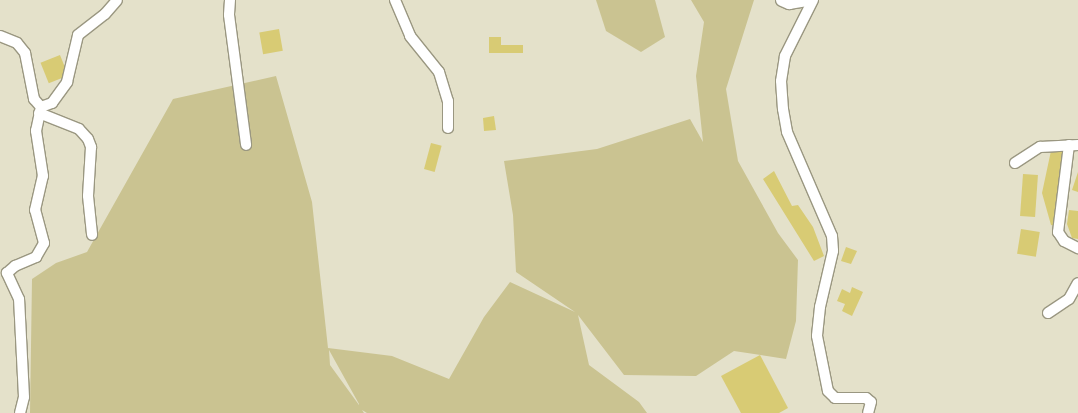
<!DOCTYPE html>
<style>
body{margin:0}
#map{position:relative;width:1078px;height:413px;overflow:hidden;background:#e4e1ca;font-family:"Space Grotesk",sans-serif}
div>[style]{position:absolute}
.green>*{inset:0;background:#cac391}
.building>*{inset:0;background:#d8cb74;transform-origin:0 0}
.roads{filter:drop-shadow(1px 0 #9a9781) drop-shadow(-1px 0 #9a9781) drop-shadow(0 1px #9a9781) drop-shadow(0 -1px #9a9781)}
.minor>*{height:10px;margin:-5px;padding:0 5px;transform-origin:5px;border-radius:5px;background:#fff}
.major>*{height:12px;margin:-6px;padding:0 6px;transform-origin:6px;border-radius:6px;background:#fff}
span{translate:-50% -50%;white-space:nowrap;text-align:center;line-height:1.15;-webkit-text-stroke:3px #fff;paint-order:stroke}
</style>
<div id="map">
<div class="green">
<div style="clip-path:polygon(596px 0,655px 0,665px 37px,641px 52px,606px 31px)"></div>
<div style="clip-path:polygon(evenodd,691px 0,754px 0,726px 89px,738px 161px,778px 233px,798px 260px,796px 321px,786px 359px,734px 351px,696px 376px,624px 375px,578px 315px,589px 365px,639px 402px,647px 413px,367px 413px,362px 410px,364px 413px,30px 413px,32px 279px,56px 263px,87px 252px,173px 99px,276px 76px,312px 202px,328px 348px,392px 356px,449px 379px,484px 317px,510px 282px,575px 312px,516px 272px,513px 215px,504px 161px,597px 149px,690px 119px,703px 142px,696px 76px,704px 22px,691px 0,329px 350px,359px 404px,359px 405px,330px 365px,329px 350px)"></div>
</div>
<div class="building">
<div style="left:279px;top:29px;width:22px;height:20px;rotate:80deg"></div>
<div style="clip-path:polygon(489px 37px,501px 37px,501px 45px,523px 45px,523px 53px,489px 53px)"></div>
<div style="left:60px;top:55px;width:22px;height:21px;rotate:68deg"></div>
<div style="clip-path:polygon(494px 116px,496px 130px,484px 131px,483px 118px)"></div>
<div style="left:431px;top:143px;width:11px;height:27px;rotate:15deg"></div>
<div style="clip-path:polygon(1052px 146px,1067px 149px,1058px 192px,1060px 193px,1056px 226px,1051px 225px,1042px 193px)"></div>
<div style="clip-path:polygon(774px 171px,792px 206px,798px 205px,813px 227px,824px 256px,814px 261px,763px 179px)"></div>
<div style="clip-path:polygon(1078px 172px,1078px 192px,1072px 190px)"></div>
<div style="left:1023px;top:174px;width:15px;height:42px;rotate:4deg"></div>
<div style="clip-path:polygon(1069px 210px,1078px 211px,1078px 239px,1072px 238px,1067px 224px)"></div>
<div style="left:1021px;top:229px;width:19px;height:25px;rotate:9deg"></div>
<div style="clip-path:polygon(846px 247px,857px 251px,851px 264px,841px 261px)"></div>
<div style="clip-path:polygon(852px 287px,863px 292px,852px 316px,842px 311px,845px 304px,837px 301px,842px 289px,850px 293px)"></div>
<div style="clip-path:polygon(760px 355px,788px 408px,779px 413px,741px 413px,721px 376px)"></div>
</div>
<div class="roads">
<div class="minor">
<div style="left:230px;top:0;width:15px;rotate:94deg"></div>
<div style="left:229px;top:15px;width:131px;rotate:82.5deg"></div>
<div style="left:395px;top:0;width:39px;rotate:67deg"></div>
<div style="left:410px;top:36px;width:46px;rotate:51.1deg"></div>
<div style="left:439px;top:72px;width:30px;rotate:73deg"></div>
<div style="left:448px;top:101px;width:27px;rotate:90deg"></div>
<div style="left:813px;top:0;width:63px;rotate:116.6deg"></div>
<div style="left:785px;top:56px;width:25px;rotate:99deg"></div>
<div style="left:781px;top:81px;width:28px;rotate:86deg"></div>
<div style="left:783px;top:109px;width:23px;rotate:80deg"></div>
<div style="left:787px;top:132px;width:113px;rotate:66.6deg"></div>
<div style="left:832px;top:236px;width:15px;rotate:86deg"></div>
<div style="left:833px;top:251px;width:57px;rotate:103.1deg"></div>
<div style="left:820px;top:307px;width:29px;rotate:96deg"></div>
<div style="left:817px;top:336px;width:56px;rotate:78.7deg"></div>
<div style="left:828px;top:391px;width:10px;rotate:45deg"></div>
<div style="left:835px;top:398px;width:31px"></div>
<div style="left:866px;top:398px;width:6px;rotate:39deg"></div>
<div style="left:871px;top:402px;width:11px;rotate:105deg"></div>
<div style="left:0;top:36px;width:18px;rotate:22deg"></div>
<div style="left:17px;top:43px;width:13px;rotate:51deg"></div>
<div style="left:25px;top:53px;width:47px;rotate:78.9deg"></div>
<div style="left:34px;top:99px;width:11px;rotate:49deg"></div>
<div style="left:41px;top:107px;width:12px;rotate:-20deg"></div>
<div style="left:52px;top:103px;width:26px;rotate:-54deg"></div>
<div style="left:67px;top:82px;width:48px;rotate:-76.8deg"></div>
<div style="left:78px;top:35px;width:34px;rotate:-38deg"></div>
<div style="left:105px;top:14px;width:18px;rotate:-49deg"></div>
<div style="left:39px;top:113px;width:43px;rotate:21.8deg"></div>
<div style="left:79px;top:129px;width:13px;rotate:48deg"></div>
<div style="left:88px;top:139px;width:9px;rotate:69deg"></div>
<div style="left:91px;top:147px;width:49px;rotate:93.5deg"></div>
<div style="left:88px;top:196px;width:39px;rotate:84deg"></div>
<div style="left:1069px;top:145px;width:88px;rotate:97.2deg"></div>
<div style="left:1058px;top:232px;width:11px;rotate:56deg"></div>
<div style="left:1064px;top:241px;width:16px;rotate:27deg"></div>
<div style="left:1015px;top:163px;width:30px;rotate:-33deg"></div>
<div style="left:1040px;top:147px;width:38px;rotate:-3deg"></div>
<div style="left:1048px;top:313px;width:25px;rotate:-34deg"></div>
<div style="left:1069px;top:299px;width:18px;rotate:-61deg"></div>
<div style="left:20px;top:413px;width:16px;rotate:-76deg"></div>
<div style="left:24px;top:397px;width:98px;rotate:-92.9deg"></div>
<div style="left:19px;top:299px;width:29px;rotate:-115deg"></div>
<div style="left:7px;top:273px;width:11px;rotate:-41deg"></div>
<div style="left:15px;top:266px;width:23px;rotate:-23deg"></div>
<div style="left:36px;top:257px;width:16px;rotate:-60deg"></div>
<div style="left:44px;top:243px;width:34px;rotate:-105deg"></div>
<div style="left:35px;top:210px;width:35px;rotate:-77deg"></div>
<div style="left:43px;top:176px;width:46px;rotate:-98.8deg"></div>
<div style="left:36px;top:131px;width:25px;rotate:-78deg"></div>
</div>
<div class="major">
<div style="left:782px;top:0;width:8px;rotate:23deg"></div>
<div style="left:789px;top:3px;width:18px;rotate:-9deg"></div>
</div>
</div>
</div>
